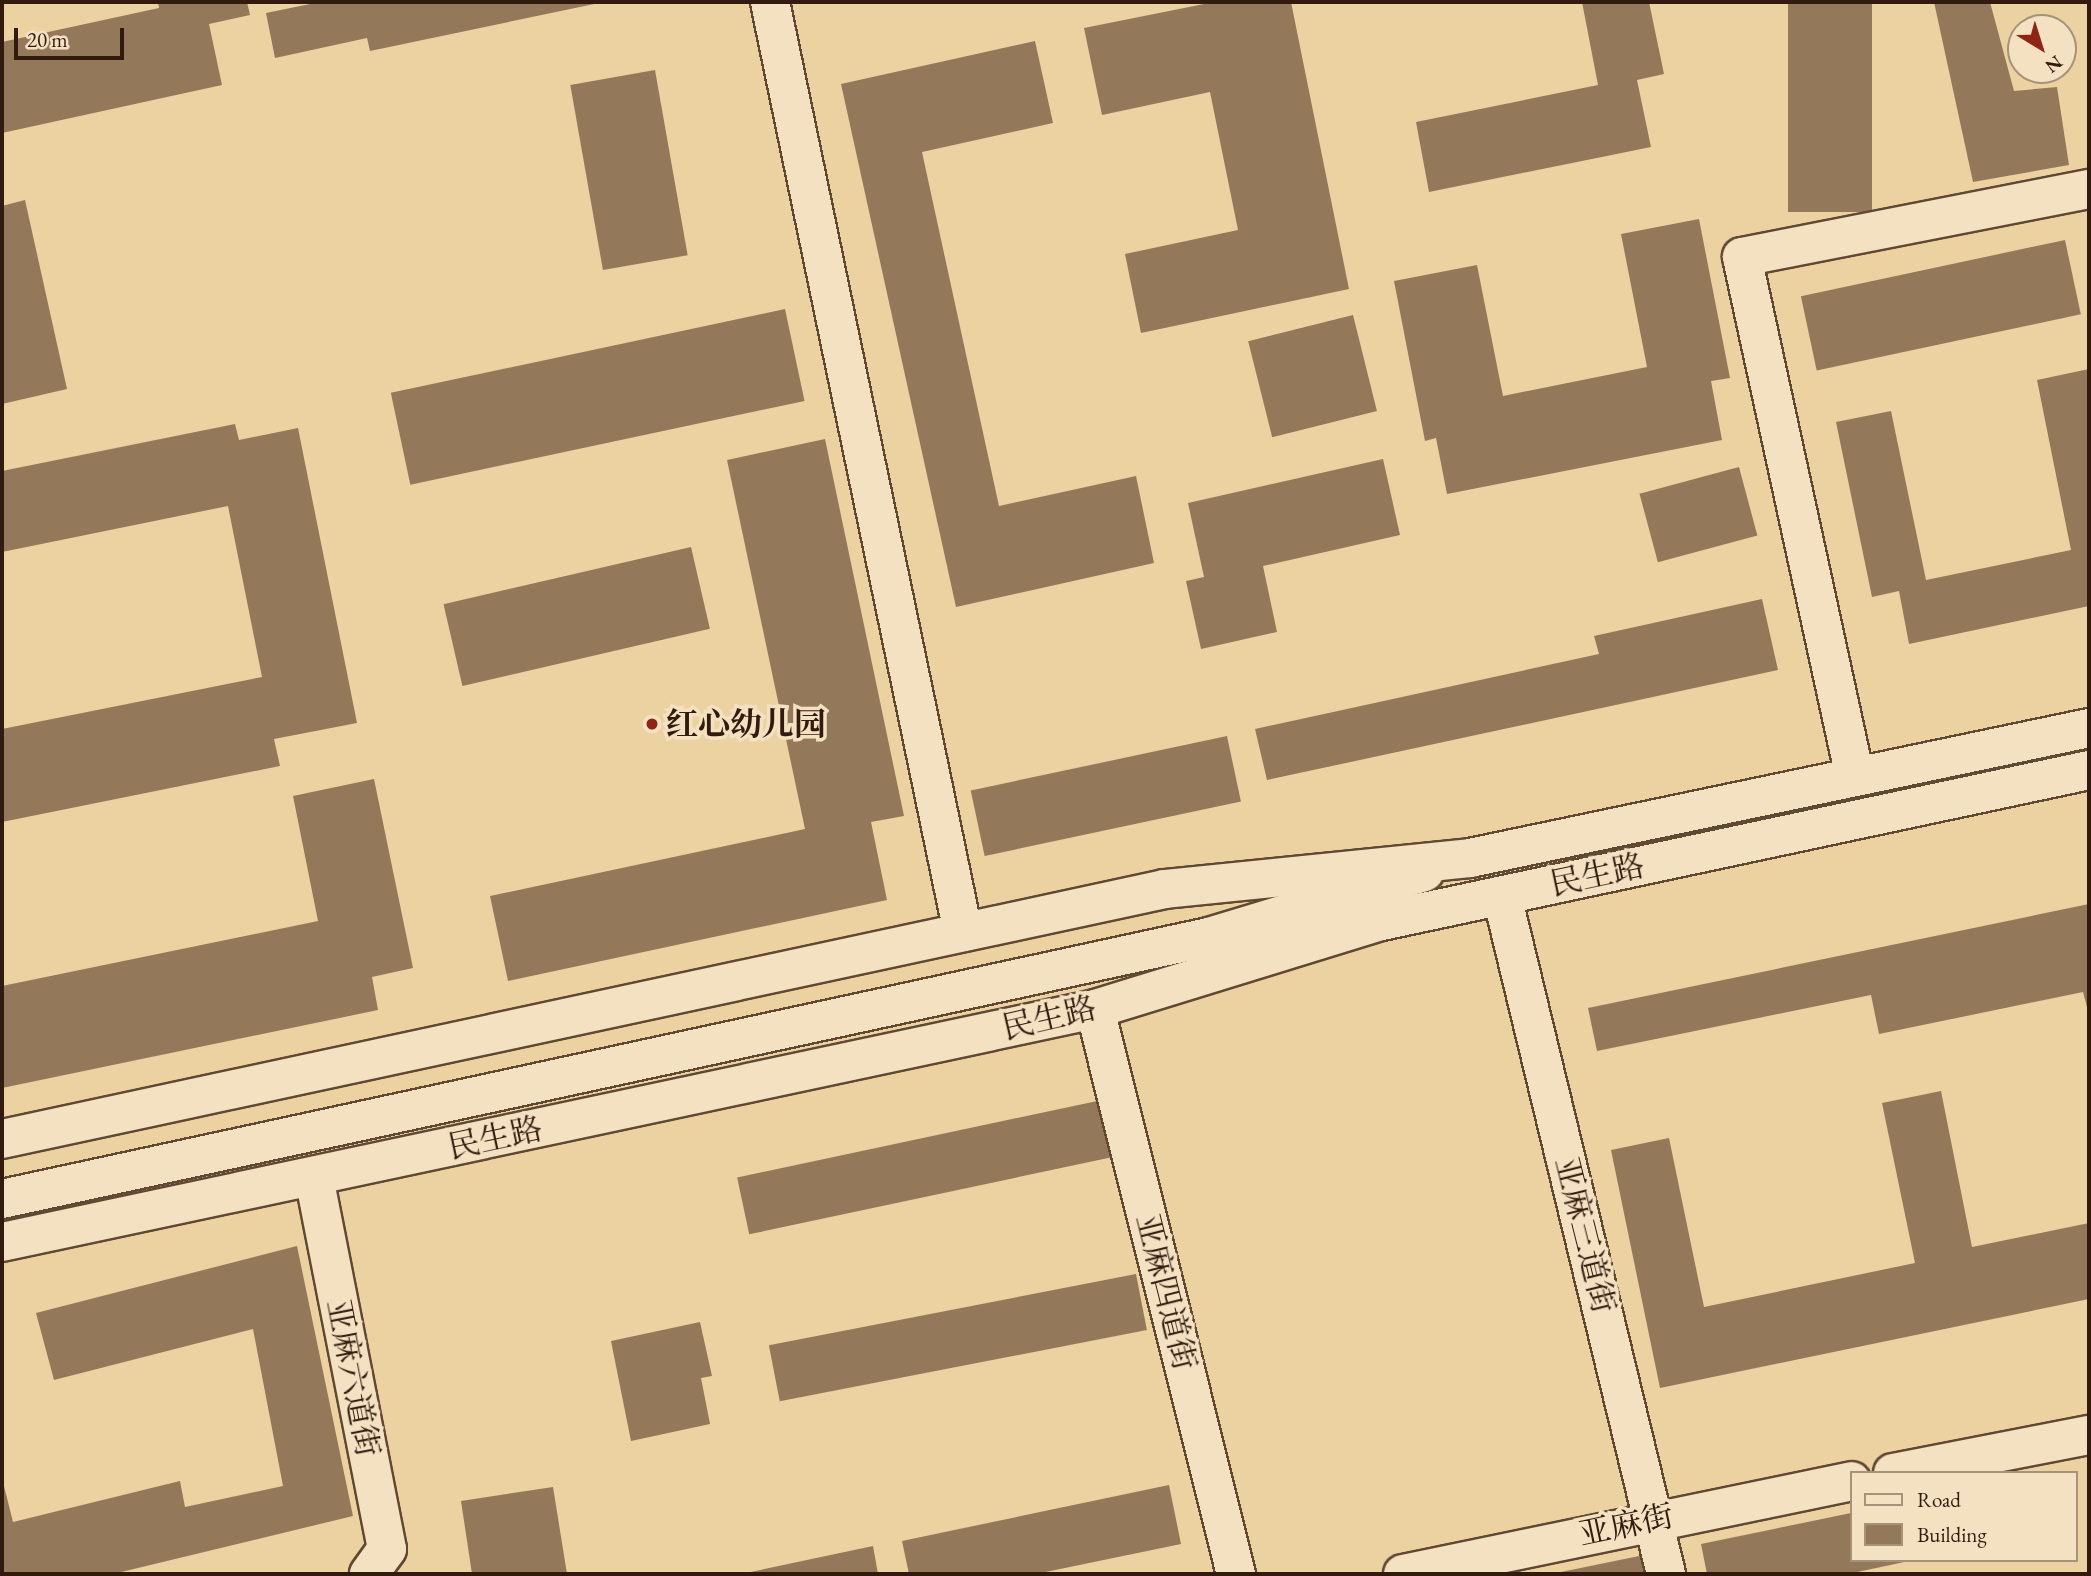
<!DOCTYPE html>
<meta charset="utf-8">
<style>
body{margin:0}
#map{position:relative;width:2091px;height:1576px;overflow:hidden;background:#ecd1a1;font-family:"EB Garamond","Noto Serif SC",serif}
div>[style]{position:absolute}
.building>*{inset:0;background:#93795a;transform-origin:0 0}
.roads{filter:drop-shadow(2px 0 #604833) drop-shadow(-2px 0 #604833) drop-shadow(0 2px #604833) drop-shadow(0 -2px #604833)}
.minor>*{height:38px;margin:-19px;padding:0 19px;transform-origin:19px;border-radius:19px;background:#f3e1c2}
.tertiary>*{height:38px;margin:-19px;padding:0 19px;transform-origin:19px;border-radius:19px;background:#f3e1c2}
.secondary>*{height:38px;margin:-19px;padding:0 19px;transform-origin:19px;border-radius:19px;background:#f3e1c2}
.dots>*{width:19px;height:19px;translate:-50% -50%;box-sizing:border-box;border:4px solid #f3e1c2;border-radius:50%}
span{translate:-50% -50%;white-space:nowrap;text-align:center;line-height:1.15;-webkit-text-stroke:7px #f3e1c2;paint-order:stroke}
.poi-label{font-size:32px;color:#321a0e;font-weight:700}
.left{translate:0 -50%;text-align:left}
.street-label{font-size:32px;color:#321a0e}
.frame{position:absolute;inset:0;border:4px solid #321a0e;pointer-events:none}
.legend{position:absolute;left:1850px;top:1471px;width:228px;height:91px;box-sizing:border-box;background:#f3e1c2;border:2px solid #a6917a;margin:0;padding:9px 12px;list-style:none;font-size:21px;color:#321a0e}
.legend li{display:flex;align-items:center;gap:14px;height:35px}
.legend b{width:35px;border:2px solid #a6917a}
.north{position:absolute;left:2007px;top:14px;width:70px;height:70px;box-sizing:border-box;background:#f3e1c2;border:2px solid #a6917a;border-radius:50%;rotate:142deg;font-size:19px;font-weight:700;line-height:28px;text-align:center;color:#321a0e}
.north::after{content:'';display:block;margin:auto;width:24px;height:32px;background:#8f2418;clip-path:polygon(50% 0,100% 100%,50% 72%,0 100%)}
.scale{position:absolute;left:14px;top:28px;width:110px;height:32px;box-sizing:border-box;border:4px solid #321a0e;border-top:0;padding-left:9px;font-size:21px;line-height:24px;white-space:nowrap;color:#321a0e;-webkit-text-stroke:5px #f3e1c2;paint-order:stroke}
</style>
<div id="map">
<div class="building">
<div style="clip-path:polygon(158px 2px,247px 2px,250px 15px,209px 24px,222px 85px,2px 133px,2px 42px,159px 8px)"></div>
<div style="clip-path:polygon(320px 2px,599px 2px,599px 3px,370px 51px,367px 38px,275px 58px,266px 13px)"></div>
<div style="clip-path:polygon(1214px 2px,1291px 2px,1349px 289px,1141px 333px,1125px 254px,1238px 230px,1210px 92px,1102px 115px,1084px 28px)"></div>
<div style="clip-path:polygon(1582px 2px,1649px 2px,1664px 74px,1637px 80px,1651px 147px,1429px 192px,1416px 122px,1598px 85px)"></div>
<div style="left:1788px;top:2px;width:84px;height:210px"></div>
<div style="clip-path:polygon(1934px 2px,1990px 2px,2014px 91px,2057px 87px,2069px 165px,1973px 182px)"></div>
<div style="clip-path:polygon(1035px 41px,1053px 123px,922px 152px,999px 506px,1136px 476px,1154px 563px,956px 607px,841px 84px)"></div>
<div style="left:655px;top:70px;width:188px;height:86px;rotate:80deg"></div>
<div style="clip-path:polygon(25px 200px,67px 389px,2px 404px,2px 206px)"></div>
<div style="clip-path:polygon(1699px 219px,1730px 378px,1711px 381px,1722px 440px,1447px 494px,1436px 438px,1425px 441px,1394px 281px,1477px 265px,1503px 396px,1647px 367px,1621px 234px)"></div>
<div style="left:2065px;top:240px;width:76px;height:270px;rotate:78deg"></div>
<div style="left:785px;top:309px;width:94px;height:403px;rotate:78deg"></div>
<div style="left:1353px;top:315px;width:99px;height:108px;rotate:76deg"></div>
<div style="clip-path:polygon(2089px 369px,2089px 606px,1909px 644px,1899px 591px,1872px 597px,1836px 422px,1891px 411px,1926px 580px,2071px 550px,2037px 380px)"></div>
<div style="clip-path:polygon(235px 424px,239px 440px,298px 428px,357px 723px,274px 739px,280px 766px,2px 822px,2px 729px,262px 677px,228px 506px,2px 552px,2px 471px)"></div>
<div style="clip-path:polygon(825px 439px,904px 816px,871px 822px,887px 900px,508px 981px,490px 896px,805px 829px,727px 460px)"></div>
<div style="clip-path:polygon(1383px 459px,1400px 535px,1263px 566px,1277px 632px,1201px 649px,1186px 581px,1204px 577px,1188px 503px)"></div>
<div style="left:1739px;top:467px;width:71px;height:103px;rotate:75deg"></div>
<div style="left:691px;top:547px;width:84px;height:254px;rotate:77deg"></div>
<div style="clip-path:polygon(1762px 599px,1778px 670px,1267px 780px,1255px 729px,1599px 654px,1594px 636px)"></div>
<div style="left:1227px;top:736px;width:67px;height:262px;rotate:78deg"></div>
<div style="clip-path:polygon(374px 779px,413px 968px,372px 977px,378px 1010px,2px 1088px,2px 986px,318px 921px,293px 796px)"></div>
<div style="clip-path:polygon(2089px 904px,2089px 1015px,2083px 992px,1879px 1034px,1871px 995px,1597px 1051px,1588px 1008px)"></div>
<div style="clip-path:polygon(1941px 1091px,1972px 1247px,2089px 1223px,2089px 1299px,1660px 1388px,1611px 1150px,1669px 1138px,1704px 1307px,1915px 1263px,1882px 1103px)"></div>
<div style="left:1102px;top:1100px;width:58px;height:373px;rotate:78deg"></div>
<div style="clip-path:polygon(297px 1246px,353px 1516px,113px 1574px,2px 1574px,2px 1478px,13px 1522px,180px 1481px,185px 1507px,283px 1486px,253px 1329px,54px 1380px,36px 1313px)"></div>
<div style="left:1136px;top:1274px;width:57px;height:374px;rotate:79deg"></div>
<div style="clip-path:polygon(700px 1322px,712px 1376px,701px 1378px,710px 1424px,631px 1441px,611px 1341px)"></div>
<div style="clip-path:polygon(1169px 1485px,1181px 1544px,1036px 1574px,909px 1574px,902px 1541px)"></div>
<div style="clip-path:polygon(553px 1487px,567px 1574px,472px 1574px,461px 1501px)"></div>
<div style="clip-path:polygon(1851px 1513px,1851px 1560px,1909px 1561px,1848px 1574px,1707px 1574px,1701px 1544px)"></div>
<div style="clip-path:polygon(873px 1546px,878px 1574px,746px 1574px,746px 1573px)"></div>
<div style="clip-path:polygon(1649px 1554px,1653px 1574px,1556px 1574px,1556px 1573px)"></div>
</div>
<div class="roads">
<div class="minor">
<div style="left:770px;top:2px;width:950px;rotate:78.28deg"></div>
<div style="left:1855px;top:777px;width:532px;rotate:-102.26deg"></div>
<div style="left:1742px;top:257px;width:354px;rotate:-11.1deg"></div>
<div style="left:1502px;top:896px;width:698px;rotate:76.4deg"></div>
<div style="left:1095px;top:1009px;width:582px;rotate:75.99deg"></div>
<div style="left:314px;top:1177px;width:379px;rotate:78.9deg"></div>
<div style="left:387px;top:1549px;width:31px;rotate:126deg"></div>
</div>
<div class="tertiary">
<div style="left:2px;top:1199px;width:1235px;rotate:-12.25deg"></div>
<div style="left:1209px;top:937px;width:225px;rotate:-16.8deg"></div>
<div style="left:1893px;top:1473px;width:200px;rotate:-11deg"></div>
<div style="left:1403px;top:1574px;width:458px;rotate:-11.7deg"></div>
</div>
<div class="secondary">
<div style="left:2px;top:1139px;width:1190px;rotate:-12.13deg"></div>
<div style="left:1165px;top:889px;width:307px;rotate:-5.8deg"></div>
<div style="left:1470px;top:858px;width:633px;rotate:-11.86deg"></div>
<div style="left:2px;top:1242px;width:1118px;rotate:-12.03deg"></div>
<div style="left:1095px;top:1009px;width:295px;rotate:-17.1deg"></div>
<div style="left:1377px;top:922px;width:728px;rotate:-12.05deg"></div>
</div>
</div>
<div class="dots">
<div style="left:652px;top:724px;background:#8f2418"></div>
</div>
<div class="poi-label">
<span class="left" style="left:666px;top:724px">红心幼儿园</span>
</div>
<div class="street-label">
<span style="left:1597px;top:875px;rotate:-12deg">民生路</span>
<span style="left:1049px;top:1018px;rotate:-13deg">民生路</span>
<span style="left:495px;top:1138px;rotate:-12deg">民生路</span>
<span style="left:1585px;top:1235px;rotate:76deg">亚麻三道街</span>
<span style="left:1166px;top:1292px;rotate:76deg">亚麻四道街</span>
<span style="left:353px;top:1378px;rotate:79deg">亚麻六道街</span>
<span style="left:1626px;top:1525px;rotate:-12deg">亚麻街</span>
</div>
<div class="frame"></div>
<ul class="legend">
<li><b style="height:9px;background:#f3e1c2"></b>Road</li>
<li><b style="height:19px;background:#93795a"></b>Building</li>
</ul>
<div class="north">N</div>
<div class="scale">20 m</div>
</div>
